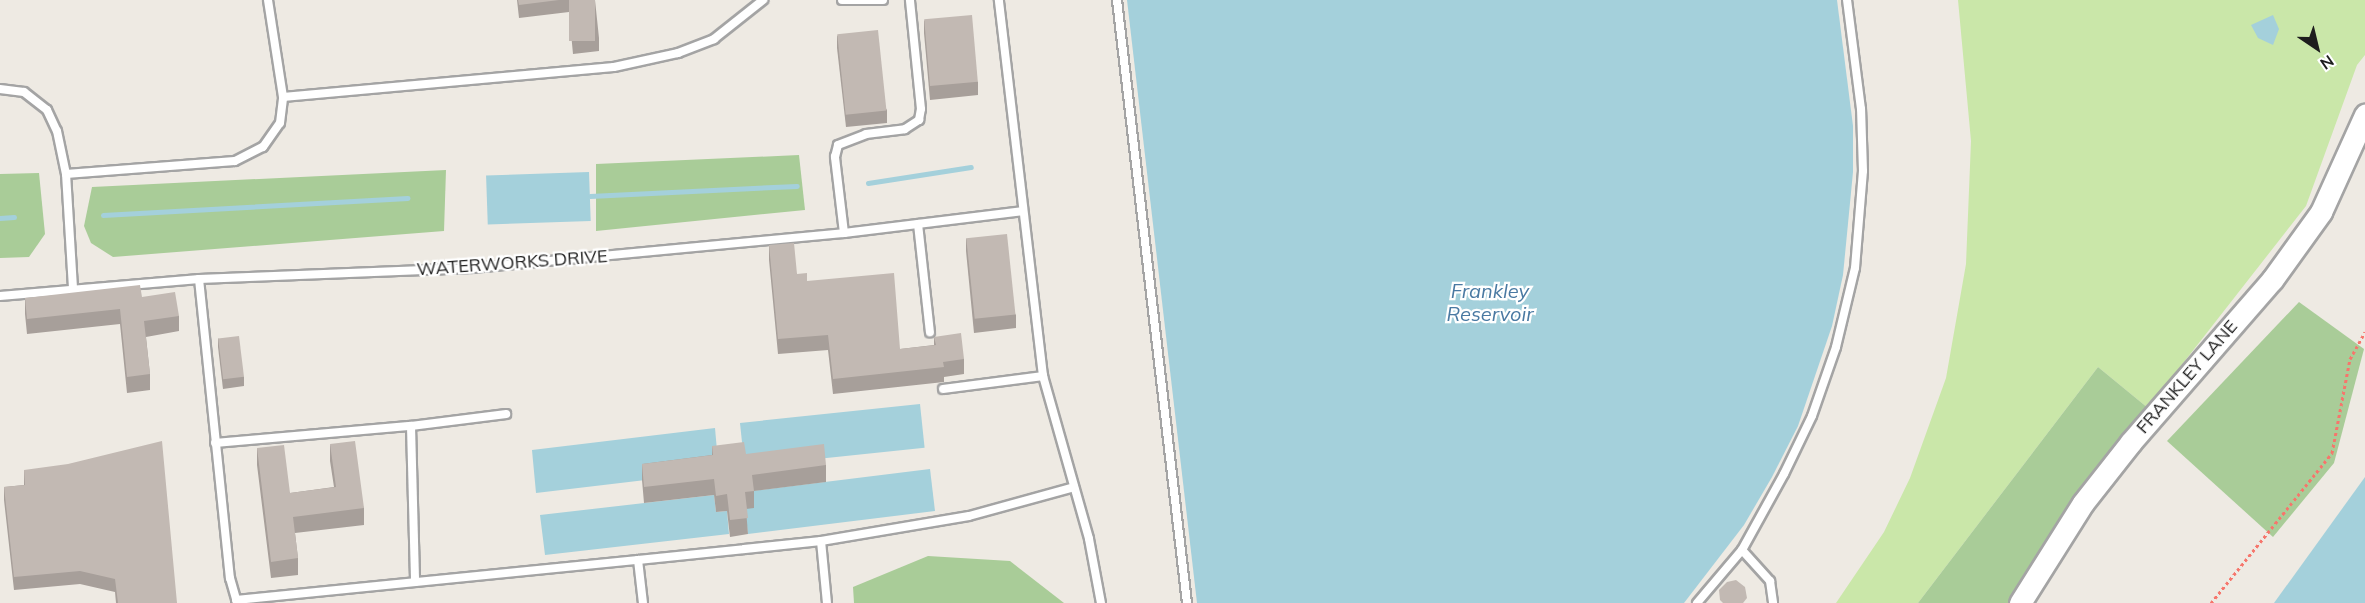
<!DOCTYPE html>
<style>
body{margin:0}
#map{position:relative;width:2365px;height:603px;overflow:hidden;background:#eeeae3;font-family:Mulish,sans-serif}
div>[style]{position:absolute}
.grass>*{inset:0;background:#cae7a9}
.forest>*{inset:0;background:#a9cc98}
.water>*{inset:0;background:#a4d0db;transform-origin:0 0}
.stream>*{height:5px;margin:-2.5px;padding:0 2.5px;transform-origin:2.5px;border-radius:2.5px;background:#a4d0db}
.path>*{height:3px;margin-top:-1.5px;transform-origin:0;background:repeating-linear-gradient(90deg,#f6766c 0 3px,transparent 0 6px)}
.roads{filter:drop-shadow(2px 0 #a4a4a4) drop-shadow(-2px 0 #a4a4a4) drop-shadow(0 2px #a4a4a4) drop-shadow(0 -2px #a4a4a4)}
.service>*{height:8px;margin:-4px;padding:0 4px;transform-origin:4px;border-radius:4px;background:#fff}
.tertiary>*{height:21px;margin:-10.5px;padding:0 10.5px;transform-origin:10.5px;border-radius:10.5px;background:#fff}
.wall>*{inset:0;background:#a79f9a}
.building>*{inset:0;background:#c2b9b3;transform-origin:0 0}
span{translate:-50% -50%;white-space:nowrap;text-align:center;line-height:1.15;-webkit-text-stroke:4.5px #fff;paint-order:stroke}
.street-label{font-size:18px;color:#1d1d1d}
.water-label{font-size:20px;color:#4979a2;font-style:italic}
.north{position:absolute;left:2287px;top:18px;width:60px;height:60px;-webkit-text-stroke:4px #fff;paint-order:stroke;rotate:145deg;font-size:16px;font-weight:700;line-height:24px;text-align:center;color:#1d1d1d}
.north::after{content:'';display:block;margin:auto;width:21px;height:27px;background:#1d1d1d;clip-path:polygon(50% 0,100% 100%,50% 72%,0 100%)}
</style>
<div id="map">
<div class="grass">
<div style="clip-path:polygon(1958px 0,2365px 0,2365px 55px,2357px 65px,2306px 206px,2148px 408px,2098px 367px,1918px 603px,1836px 603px,1884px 532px,1910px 478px,1946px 378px,1966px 264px,1971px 141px)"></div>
</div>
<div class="forest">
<div style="clip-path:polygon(799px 155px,805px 210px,596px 231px,596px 164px)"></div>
<div style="clip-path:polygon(446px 170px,444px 231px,113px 257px,91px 243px,84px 226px,92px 187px)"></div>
<div style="clip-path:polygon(39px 173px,45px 234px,29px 257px,0 258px,0 174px)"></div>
<div style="clip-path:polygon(2299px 302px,2364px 349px,2334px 463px,2273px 537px,2167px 441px)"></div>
<div style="clip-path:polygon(2098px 367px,2148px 408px,2012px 603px,1918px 603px)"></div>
<div style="clip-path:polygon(928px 556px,1010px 561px,1064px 603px,854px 603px,853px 587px)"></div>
</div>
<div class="water">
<div style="clip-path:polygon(1127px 0,1837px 0,1853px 126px,1853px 172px,1843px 275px,1832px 326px,1798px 426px,1772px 477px,1744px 525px,1684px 603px,1197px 603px)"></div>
<div style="clip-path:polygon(2273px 15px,2279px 29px,2273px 45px,2258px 38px,2251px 25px)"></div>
<div style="left:589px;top:172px;width:49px;height:103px;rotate:88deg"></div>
<div style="left:920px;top:404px;width:44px;height:181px;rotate:84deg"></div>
<div style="clip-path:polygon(715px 428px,718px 462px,713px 472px,536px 493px,532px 450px)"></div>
<div style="clip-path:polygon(930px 469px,935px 511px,748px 534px,745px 509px,752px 491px)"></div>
<div style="clip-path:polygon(2365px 477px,2365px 603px,2274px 603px)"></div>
<div style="clip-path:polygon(714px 495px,716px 512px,727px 511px,729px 534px,545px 555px,540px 515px)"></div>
</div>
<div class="stream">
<div style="left:868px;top:183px;width:104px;rotate:-8.8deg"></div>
<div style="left:590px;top:196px;width:207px;rotate:-2.8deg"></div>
<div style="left:103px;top:215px;width:305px;rotate:-3.2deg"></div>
<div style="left:0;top:218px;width:14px;rotate:-4deg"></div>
</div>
<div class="path">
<div style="left:2211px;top:603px;width:193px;rotate:-51.1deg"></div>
<div style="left:2332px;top:453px;width:96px;rotate:-79.2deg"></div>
<div style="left:2350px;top:359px;width:31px;rotate:-61deg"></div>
</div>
<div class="roads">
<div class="service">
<div style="left:842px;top:0;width:41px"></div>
<div style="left:1117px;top:0;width:607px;rotate:83.38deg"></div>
<div style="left:0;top:89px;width:24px;rotate:7deg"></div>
<div style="left:24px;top:92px;width:29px;rotate:38deg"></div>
<div style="left:47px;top:110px;width:23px;rotate:65deg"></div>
<div style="left:57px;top:131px;width:44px;rotate:78.2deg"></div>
<div style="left:283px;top:97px;width:332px;rotate:-5.2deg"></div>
<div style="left:614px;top:67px;width:66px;rotate:-12.3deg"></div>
<div style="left:678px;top:53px;width:39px;rotate:-21deg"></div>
<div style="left:714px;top:39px;width:63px;rotate:-38.5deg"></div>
<div style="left:918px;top:224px;width:109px;rotate:83.7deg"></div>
<div style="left:844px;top:233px;width:77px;rotate:-96.8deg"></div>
<div style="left:835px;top:157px;width:12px;rotate:-76deg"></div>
<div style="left:838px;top:145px;width:30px;rotate:-21deg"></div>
<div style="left:866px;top:134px;width:39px;rotate:-7deg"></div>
<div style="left:905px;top:129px;width:17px;rotate:-33deg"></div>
<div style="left:919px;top:120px;width:11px;rotate:-80deg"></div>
<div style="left:921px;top:109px;width:110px;rotate:-95.8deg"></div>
<div style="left:199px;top:279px;width:301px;rotate:84.1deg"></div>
<div style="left:230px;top:578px;width:26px;rotate:74deg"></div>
<div style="left:73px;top:288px;width:114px;rotate:-93.5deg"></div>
<div style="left:66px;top:174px;width:169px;rotate:-4.4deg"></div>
<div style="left:235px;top:161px;width:31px;rotate:-27deg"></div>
<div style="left:263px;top:147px;width:29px;rotate:-55deg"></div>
<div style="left:280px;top:123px;width:26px;rotate:-83deg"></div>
<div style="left:283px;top:97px;width:98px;rotate:-98.8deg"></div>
<div style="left:0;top:296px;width:200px;rotate:-4.9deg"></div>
<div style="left:199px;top:279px;width:275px;rotate:-2.3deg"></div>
<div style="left:474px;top:268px;width:372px;rotate:-5.4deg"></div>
<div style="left:844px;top:233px;width:179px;rotate:-7deg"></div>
<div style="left:1043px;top:376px;width:169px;rotate:74.2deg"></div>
<div style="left:1089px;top:539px;width:65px;rotate:79.4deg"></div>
<div style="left:943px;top:389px;width:101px;rotate:-7.4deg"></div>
<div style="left:1043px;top:376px;width:379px;rotate:-96.7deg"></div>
<div style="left:411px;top:426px;width:96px;rotate:-7.2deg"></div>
<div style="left:215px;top:443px;width:197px;rotate:-5deg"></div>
<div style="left:411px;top:426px;width:156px;rotate:88.5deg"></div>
<div style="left:821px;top:541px;width:62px;rotate:84.5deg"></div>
<div style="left:1742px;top:550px;width:42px;rotate:47.9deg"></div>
<div style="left:1770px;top:581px;width:22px;rotate:82deg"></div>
<div style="left:638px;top:560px;width:184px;rotate:-5.9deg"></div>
<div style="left:821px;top:541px;width:150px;rotate:-9.6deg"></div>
<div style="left:969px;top:516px;width:109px;rotate:-15.4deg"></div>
<div style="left:236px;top:600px;width:404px;rotate:-5.7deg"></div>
<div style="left:638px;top:560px;width:43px;rotate:83.4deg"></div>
<div style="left:1697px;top:603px;width:70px;rotate:-49.7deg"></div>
<div style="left:1742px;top:550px;width:87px;rotate:-61.1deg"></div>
<div style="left:1784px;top:474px;width:64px;rotate:-64.2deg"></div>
<div style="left:1812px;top:416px;width:73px;rotate:-70.8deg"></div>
<div style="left:1836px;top:347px;width:81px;rotate:-76.5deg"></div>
<div style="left:1855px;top:268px;width:97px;rotate:-85.3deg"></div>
<div style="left:1863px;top:171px;width:62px;rotate:-91.8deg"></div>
<div style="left:1861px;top:109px;width:110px;rotate:-97.3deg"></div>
</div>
<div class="tertiary">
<div style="left:2020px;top:603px;width:118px;rotate:-57.8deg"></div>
<div style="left:2083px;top:503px;width:78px;rotate:-51.8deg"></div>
<div style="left:2131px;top:442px;width:215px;rotate:-49deg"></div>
<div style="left:2272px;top:280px;width:84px;rotate:-54.2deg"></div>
<div style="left:2321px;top:212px;width:107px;rotate:-65.6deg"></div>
</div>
</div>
<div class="wall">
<div style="clip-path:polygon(517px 0,595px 0,599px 38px,599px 51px,573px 54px,569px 12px,519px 18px)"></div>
<div style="clip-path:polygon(924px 20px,978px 82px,978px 95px,930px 100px,924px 33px)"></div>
<div style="clip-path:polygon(837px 35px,887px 110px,887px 123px,846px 127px,837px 48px)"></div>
<div style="clip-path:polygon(966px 238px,1016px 315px,1016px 328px,974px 333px,966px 251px)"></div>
<div style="clip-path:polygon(769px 245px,797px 274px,900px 349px,934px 345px,934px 337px,964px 359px,964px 374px,944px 377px,944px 382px,833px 394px,828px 350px,778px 354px,769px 260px)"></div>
<div style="clip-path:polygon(142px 297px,179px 316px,179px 331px,146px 337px,150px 374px,150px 390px,127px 393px,120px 324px,27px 334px,25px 314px,25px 298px)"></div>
<div style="clip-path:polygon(218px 338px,244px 377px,244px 386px,223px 389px,218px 347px)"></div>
<div style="clip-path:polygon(330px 444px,364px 508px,364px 525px,295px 533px,298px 558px,298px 575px,271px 578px,257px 465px,257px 448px,290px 493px,334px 487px,330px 461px)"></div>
<div style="clip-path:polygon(712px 446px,746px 454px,826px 465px,826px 482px,754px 491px,754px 508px,746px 509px,748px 534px,730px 537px,727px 511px,716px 512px,714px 495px,644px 503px,642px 480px,642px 464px,712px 455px)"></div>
<div style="clip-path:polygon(24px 470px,177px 603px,116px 603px,115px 592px,80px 584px,14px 590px,4px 500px,4px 487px,24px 485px)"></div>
</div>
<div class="building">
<div style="clip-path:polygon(518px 0,559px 0,519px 5px)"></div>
<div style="left:569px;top:0;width:26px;height:41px"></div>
<div style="left:972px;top:15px;width:67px;height:48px;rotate:85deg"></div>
<div style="left:878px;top:30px;width:81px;height:41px;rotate:84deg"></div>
<div style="left:1007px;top:234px;width:81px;height:41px;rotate:84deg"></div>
<div style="clip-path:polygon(794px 243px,797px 274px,807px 273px,807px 281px,894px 273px,900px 349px,936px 345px,934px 337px,961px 333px,964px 359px,943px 362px,944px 367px,833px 379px,828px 335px,778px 339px,769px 245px)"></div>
<div style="clip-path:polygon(140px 285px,142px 297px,175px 292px,179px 316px,144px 321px,150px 374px,127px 377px,120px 309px,27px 319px,25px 298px)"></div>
<div style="left:239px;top:336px;width:41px;height:21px;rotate:83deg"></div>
<div style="clip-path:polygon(162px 441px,177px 603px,118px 603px,115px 579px,80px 571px,14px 577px,4px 487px,25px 485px,24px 470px,68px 464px)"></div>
<div style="clip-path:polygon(355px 441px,364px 508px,293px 517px,298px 558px,271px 562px,257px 448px,284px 445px,290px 493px,336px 487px,330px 444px)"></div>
<div style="clip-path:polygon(744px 442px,746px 454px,824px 444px,826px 465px,752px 475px,754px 491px,745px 492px,748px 518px,730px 520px,727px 494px,716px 496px,714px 479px,644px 487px,642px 464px,713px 455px,712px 446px)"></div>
<div style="clip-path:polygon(1736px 580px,1745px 587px,1747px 598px,1743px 603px,1723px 603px,1720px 600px,1719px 590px,1727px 582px)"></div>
</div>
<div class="street-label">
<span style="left:512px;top:263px;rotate:-4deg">WATERWORKS DRIVE</span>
<span style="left:2187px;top:377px;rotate:-49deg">FRANKLEY LANE</span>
</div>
<div class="water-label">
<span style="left:1490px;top:302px">Frankley<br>Reservoir</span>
</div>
<div class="north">N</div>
</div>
